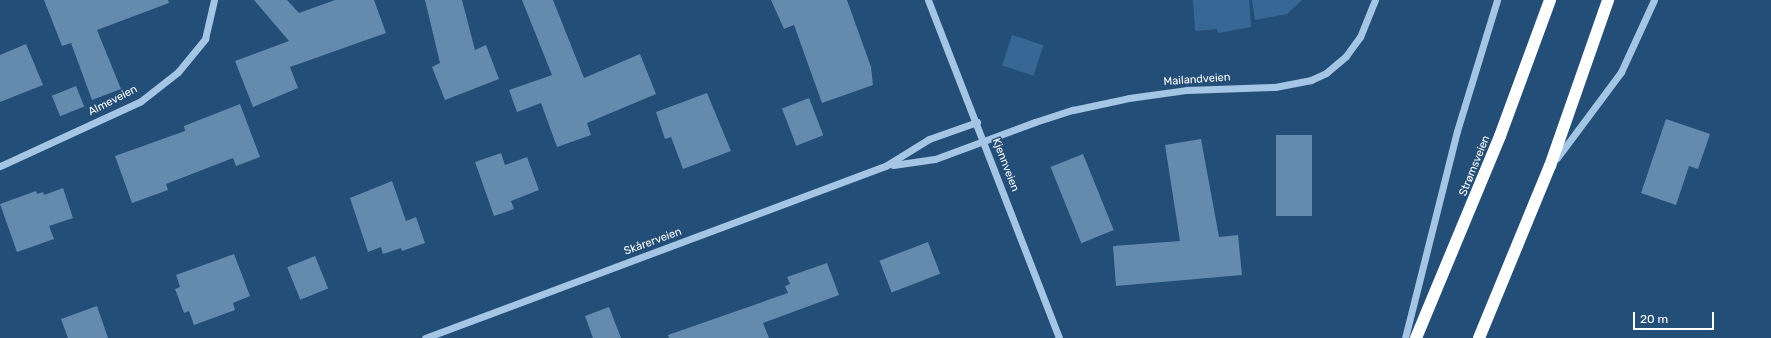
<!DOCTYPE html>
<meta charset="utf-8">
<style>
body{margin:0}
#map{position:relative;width:1771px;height:338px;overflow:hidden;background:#234e78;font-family:Rubik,sans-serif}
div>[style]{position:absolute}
.green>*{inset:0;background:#376895;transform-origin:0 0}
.building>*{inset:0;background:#648aae;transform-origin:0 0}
.minor>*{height:7px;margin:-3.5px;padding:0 3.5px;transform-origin:3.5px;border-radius:3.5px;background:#a5c5e4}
.highway>*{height:12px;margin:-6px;padding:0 6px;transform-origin:6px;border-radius:6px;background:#fff}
span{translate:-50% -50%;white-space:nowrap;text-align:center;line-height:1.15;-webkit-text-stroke:3px #234e78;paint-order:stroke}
.street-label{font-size:11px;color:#fff}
.scale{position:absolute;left:1633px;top:312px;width:81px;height:18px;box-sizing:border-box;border:2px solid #fff;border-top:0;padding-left:5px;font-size:12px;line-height:14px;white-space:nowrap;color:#fff;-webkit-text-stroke:3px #234e78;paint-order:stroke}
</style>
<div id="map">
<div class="green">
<div style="clip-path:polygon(1193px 0,1249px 0,1251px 27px,1218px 33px,1217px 29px,1195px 31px)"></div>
<div style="clip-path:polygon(1252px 0,1302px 0,1287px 14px,1255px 20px)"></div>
<div style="left:1012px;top:35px;width:33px;height:32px;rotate:18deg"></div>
</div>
<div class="building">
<div style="clip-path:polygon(44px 0,168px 0,169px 3px,97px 30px,121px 89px,92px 100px,71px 43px,62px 46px)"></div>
<div style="clip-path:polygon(254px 0,287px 0,299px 13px,335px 0,374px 0,386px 33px,290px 67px,298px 88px,253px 107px,235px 61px,289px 41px)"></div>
<div style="clip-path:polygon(425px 0,462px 0,475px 50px,486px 45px,499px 79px,445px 100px,432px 67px,440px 63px)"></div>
<div style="clip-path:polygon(522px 0,553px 0,584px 78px,640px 54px,656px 94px,587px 123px,591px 135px,557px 147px,541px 103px,517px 112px,509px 90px,552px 75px)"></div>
<div style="clip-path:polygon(771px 0,847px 0,871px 67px,873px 85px,822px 103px,794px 25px,784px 29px)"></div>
<div style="clip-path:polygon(26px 44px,43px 85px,0 102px,0 55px)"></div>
<div style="left:76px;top:86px;width:22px;height:26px;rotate:68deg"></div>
<div style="clip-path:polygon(707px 93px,731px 151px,683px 169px,671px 137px,665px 139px,656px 112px)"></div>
<div style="left:809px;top:98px;width:40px;height:29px;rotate:69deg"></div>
<div style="clip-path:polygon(240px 104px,260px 157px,236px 166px,233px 158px,166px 184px,168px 190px,132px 203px,115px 156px,185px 131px,184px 126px)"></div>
<div style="clip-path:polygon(1666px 119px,1710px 134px,1698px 169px,1689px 166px,1676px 205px,1641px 193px)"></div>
<div style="left:1276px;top:135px;width:36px;height:81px"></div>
<div style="clip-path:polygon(1201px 139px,1219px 237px,1238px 235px,1242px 275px,1116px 286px,1113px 246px,1180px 241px,1165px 145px)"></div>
<div style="clip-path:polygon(501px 153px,505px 165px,527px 157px,539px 190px,511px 201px,514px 209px,494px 216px,475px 162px)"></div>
<div style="left:1083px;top:154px;width:82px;height:35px;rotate:68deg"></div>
<div style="clip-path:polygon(392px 181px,406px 221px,416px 217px,425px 243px,402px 251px,401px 248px,383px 254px,381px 247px,368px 252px,350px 198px)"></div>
<div style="clip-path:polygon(63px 188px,73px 218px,49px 226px,54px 239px,17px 252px,0 204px,36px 191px,37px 194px,43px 192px,44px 195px)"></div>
<div style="left:928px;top:242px;width:34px;height:52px;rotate:69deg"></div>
<div style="clip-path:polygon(234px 254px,250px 296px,233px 303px,235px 310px,194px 325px,189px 311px,184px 313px,175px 289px,180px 287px,176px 275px)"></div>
<div style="left:315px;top:256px;width:35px;height:30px;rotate:68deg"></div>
<div style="clip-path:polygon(827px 263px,839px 295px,763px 323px,769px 338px,669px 338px,668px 335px,788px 293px,785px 286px,790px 284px,787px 277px)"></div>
<div style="clip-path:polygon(97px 306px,108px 338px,68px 338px,61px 319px)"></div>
<div style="clip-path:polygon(609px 307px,621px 338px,593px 338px,585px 316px)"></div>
</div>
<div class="minor">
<div style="left:928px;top:0;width:362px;rotate:68.8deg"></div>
<div style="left:1557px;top:158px;width:107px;rotate:-53.3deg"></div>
<div style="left:1621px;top:72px;width:79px;rotate:-65.4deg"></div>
<div style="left:893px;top:165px;width:42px;rotate:-8.1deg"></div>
<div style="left:935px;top:159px;width:107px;rotate:-20.3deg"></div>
<div style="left:1035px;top:122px;width:40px;rotate:-18deg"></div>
<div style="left:1073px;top:110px;width:57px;rotate:-12.1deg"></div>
<div style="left:1129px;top:98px;width:59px;rotate:-7.9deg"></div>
<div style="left:1187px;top:90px;width:88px;rotate:-2deg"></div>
<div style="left:1275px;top:87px;width:37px;rotate:-11deg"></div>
<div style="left:1311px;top:80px;width:17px;rotate:-25deg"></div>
<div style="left:1326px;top:73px;width:26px;rotate:-40deg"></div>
<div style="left:1346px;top:56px;width:24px;rotate:-54deg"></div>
<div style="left:1360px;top:37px;width:40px;rotate:-68deg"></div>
<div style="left:0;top:166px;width:155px;rotate:-24.7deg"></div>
<div style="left:141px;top:101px;width:47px;rotate:-38.1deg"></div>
<div style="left:178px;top:72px;width:43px;rotate:-50.7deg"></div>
<div style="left:205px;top:39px;width:40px;rotate:-77deg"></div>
<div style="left:425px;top:338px;width:493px;rotate:-20.5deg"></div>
<div style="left:887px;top:165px;width:49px;rotate:-31.8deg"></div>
<div style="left:929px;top:139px;width:51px;rotate:-19.5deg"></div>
<div style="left:1405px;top:338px;width:213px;rotate:-75.9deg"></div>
<div style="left:1457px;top:131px;width:137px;rotate:-73deg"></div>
</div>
<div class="highway">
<div style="left:1416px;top:338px;width:219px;rotate:-67.4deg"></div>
<div style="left:1500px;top:136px;width:145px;rotate:-69.8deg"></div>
<div style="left:1479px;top:338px;width:186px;rotate:-67.6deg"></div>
<div style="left:1550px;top:166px;width:176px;rotate:-70.7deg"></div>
</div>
<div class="street-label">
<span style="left:1197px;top:80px;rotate:-4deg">Mailandveien</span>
<span style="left:113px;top:101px;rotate:-27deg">Almeveien</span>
<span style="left:1005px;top:165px;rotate:69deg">Kjennveien</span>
<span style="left:1475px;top:166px;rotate:-68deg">Strømsveien</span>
<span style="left:653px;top:242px;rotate:-20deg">Skårerveien</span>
</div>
<div class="scale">20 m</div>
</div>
